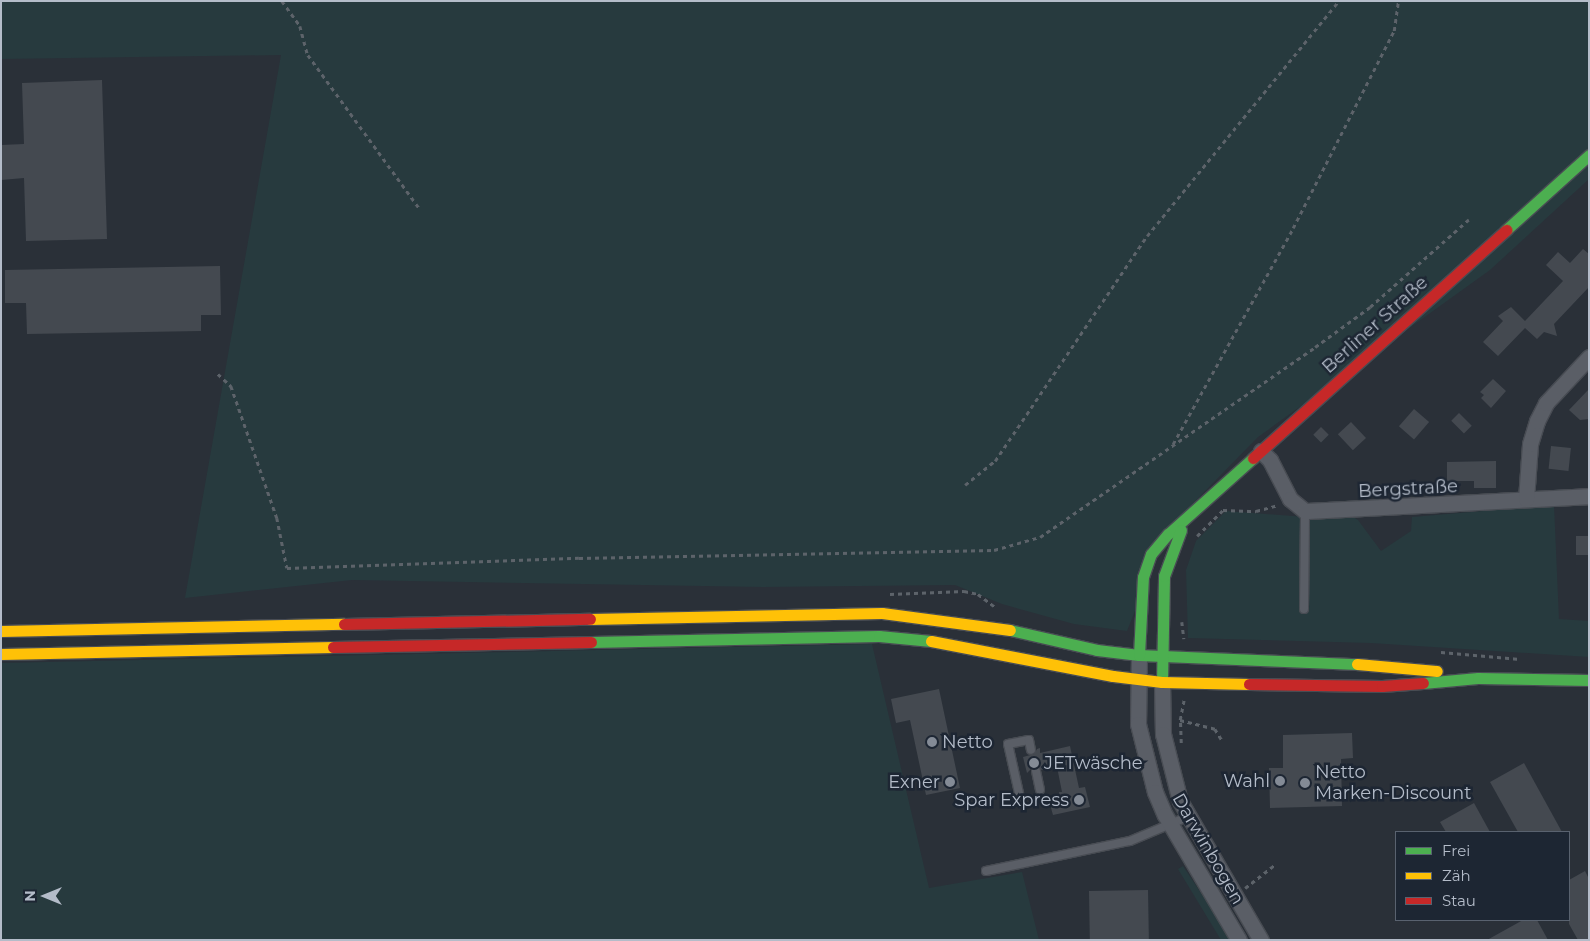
<!DOCTYPE html>
<meta charset="utf-8">
<style>
body{margin:0}
#map{position:relative;width:1590px;height:941px;overflow:hidden;background:#2a3038;font-family:Montserrat,sans-serif}
div>[style]{position:absolute}
.green>*{inset:0;background:#273a3e}
.building>*{inset:0;background:#444950;transform-origin:0 0}
.path>*{height:2.5px;margin-top:-1.25px;transform-origin:0;background:repeating-linear-gradient(90deg,#5d636a 0 4px,transparent 0 8px)}
.roads{filter:drop-shadow(1px 0 #484c53) drop-shadow(-1px 0 #484c53) drop-shadow(0 1px #484c53) drop-shadow(0 -1px #484c53)}
.lane>*{height:8px;margin:-4px;padding:0 4px;transform-origin:4px;border-radius:4px;background:#5a5e66}
.street>*{height:15px;margin:-7.5px;padding:0 7.5px;transform-origin:7.5px;border-radius:7.5px;background:#5a5e66}
.fast>*{height:11px;margin:-5.5px;padding:0 5.5px;transform-origin:5.5px;border-radius:5.5px;background:#4caf50}
.slow>*{height:11px;margin:-5.5px;padding:0 5.5px;transform-origin:5.5px;border-radius:5.5px;background:#ffc107}
.jam>*{height:11px;margin:-5.5px;padding:0 5.5px;transform-origin:5.5px;border-radius:5.5px;background:#c62828}
.dots>*{width:14px;height:14px;translate:-50% -50%;box-sizing:border-box;border:2px solid #1d2633;border-radius:50%}
span{translate:-50% -50%;white-space:nowrap;text-align:center;line-height:1.15;-webkit-text-stroke:5px #1d2633;paint-order:stroke}
.street-label{font-size:18px;color:#b4bcc9}
.poi-label{font-size:18px;color:#b4bcc9}
.left{translate:0 -50%;text-align:left}
.right{translate:-100% -50%;text-align:right}
.frame{position:absolute;inset:0;border:2px solid #b4bcc9;pointer-events:none}
.legend{position:absolute;left:1395px;top:831px;width:175px;height:90px;box-sizing:border-box;background:#1d2633;border:1px solid #59626f;margin:0;padding:6px 9px;list-style:none;font-size:15px;color:#b4bcc9}
.legend li{display:flex;align-items:center;gap:10px;height:25px}
.legend b{width:25px;border:1px solid #59626f}
.north{position:absolute;left:20px;top:871px;width:50px;height:50px;-webkit-text-stroke:4px #1d2633;paint-order:stroke;rotate:270deg;font-size:14px;font-weight:700;line-height:20px;text-align:center;color:#b4bcc9}
.north::after{content:'';display:block;margin:auto;width:18px;height:22px;background:#b4bcc9;clip-path:polygon(50% 0,100% 100%,50% 72%,0 100%)}
</style>
<div id="map">
<div class="green">
<div style="clip-path:polygon(1px 1px,1589px 1px,1589px 179px,1490px 270px,1258px 437px,1167px 530px,1127px 631px,1074px 624px,1002px 604px,955px 585px,763px 587px,352px 580px,185px 598px,281px 55px,1px 59px)"></div>
<div style="clip-path:polygon(1554px 505px,1559px 619px,1589px 621px,1589px 657px,1371px 643px,1188px 638px,1186px 570px,1196px 541px,1226px 511px,1319px 518px,1340px 514px,1350px 515px,1358px 520px,1381px 551px,1411px 531px,1412px 517px)"></div>
<div style="clip-path:polygon(872px 644px,929px 888px,1022px 872px,1039px 940px,1px 940px,1px 663px)"></div>
<div style="clip-path:polygon(1183px 866px,1217px 917px,1230px 940px,1221px 940px,1178px 869px)"></div>
</div>
<div class="building">
<div style="clip-path:polygon(102px 80px,107px 239px,26px 241px,24px 178px,1px 180px,1px 145px,24px 144px,22px 83px)"></div>
<div style="clip-path:polygon(1583px 249px,1589px 254px,1589px 287px,1554px 324px,1557px 336px,1544px 332px,1537px 339px,1525px 328px,1498px 356px,1483px 342px,1503px 321px,1498px 316px,1511px 307px,1525px 321px,1563px 281px,1546px 265px,1558px 252px,1570px 263px)"></div>
<div style="clip-path:polygon(220px 266px,221px 315px,201px 315px,201px 331px,27px 334px,26px 303px,5px 303px,5px 270px)"></div>
<div style="clip-path:polygon(1493px 379px,1506px 391px,1491px 408px,1481px 398px,1484px 395px,1480px 392px)"></div>
<div style="clip-path:polygon(1589px 389px,1589px 419px,1580px 420px,1569px 410px)"></div>
<div style="left:1414px;top:409px;width:20px;height:23px;rotate:41deg"></div>
<div style="left:1459px;top:413px;width:18px;height:11px;rotate:45deg"></div>
<div style="left:1351px;top:422px;width:22px;height:18px;rotate:47deg"></div>
<div style="left:1321px;top:427px;width:11px;height:11px;rotate:45deg"></div>
<div style="left:1551px;top:446px;width:20px;height:23px;rotate:6deg"></div>
<div style="clip-path:polygon(1496px 461px,1496px 488px,1474px 488px,1474px 481px,1447px 481px,1447px 462px)"></div>
<div style="left:1576px;top:536px;width:13px;height:19px"></div>
<div style="clip-path:polygon(939px 689px,960px 788px,926px 795px,910px 720px,896px 723px,891px 699px)"></div>
<div style="clip-path:polygon(1352px 733px,1353px 758px,1341px 759px,1342px 806px,1270px 808px,1269px 768px,1283px 768px,1283px 735px)"></div>
<div style="clip-path:polygon(1070px 746px,1079px 788px,1085px 787px,1090px 807px,1053px 815px,1049px 801px,1060px 799px,1059px 792px,1062px 792px,1057px 767px,1042px 770px,1034px 766px,1027px 773px,1023px 757px,1034px 754px,1037px 749px,1040px 748px,1040px 753px)"></div>
<div style="clip-path:polygon(1524px 763px,1562px 832px,1518px 832px,1490px 782px)"></div>
<div style="clip-path:polygon(1474px 803px,1490px 832px,1446px 832px,1440px 822px)"></div>
<div style="clip-path:polygon(1585px 871px,1589px 879px,1589px 940px,1578px 940px,1569px 924px,1569px 880px)"></div>
<div style="left:1148px;top:890px;width:50px;height:59px;rotate:89deg"></div>
<div style="clip-path:polygon(1523px 920px,1537px 920px,1548px 940px,1487px 940px)"></div>
</div>
<div class="path">
<div style="left:282px;top:1px;width:31px;rotate:54deg"></div>
<div style="left:300px;top:26px;width:30px;rotate:75deg"></div>
<div style="left:308px;top:55px;width:190px;rotate:54deg"></div>
<div style="left:218px;top:374px;width:18px;rotate:43deg"></div>
<div style="left:231px;top:386px;width:140px;rotate:70.8deg"></div>
<div style="left:277px;top:518px;width:51px;rotate:78.7deg"></div>
<div style="left:287px;top:568px;width:292px;rotate:-2deg"></div>
<div style="left:579px;top:558px;width:415px;rotate:-1.1deg"></div>
<div style="left:994px;top:550px;width:48px;rotate:-15.8deg"></div>
<div style="left:1040px;top:537px;width:334px;rotate:-34.6deg"></div>
<div style="left:1315px;top:347px;width:68px;rotate:-36deg"></div>
<div style="left:1370px;top:307px;width:132px;rotate:-41.6deg"></div>
<div style="left:1173px;top:444px;width:247px;rotate:-60.9deg"></div>
<div style="left:1293px;top:228px;width:221px;rotate:-62.9deg"></div>
<div style="left:1394px;top:31px;width:30px;rotate:-82deg"></div>
<div style="left:965px;top:485px;width:38px;rotate:-39deg"></div>
<div style="left:995px;top:461px;width:272px;rotate:-56deg"></div>
<div style="left:1147px;top:236px;width:303px;rotate:-50.8deg"></div>
<div style="left:1223px;top:510px;width:33px;rotate:2deg"></div>
<div style="left:1256px;top:511px;width:23px;rotate:-15deg"></div>
<div style="left:1197px;top:536px;width:40px;rotate:-45deg"></div>
<div style="left:890px;top:594px;width:74px;rotate:-2.3deg"></div>
<div style="left:964px;top:591px;width:14px;rotate:12deg"></div>
<div style="left:978px;top:594px;width:21px;rotate:37deg"></div>
<div style="left:1182px;top:622px;width:17px;rotate:83deg"></div>
<div style="left:1441px;top:652px;width:79px;rotate:5.1deg"></div>
<div style="left:1180px;top:720px;width:36px;rotate:14deg"></div>
<div style="left:1215px;top:729px;width:13px;rotate:58deg"></div>
<div style="left:1181px;top:743px;width:23px;rotate:-92deg"></div>
<div style="left:1180px;top:720px;width:21px;rotate:-79deg"></div>
<div style="left:1245px;top:888px;width:37px;rotate:-38deg"></div>
</div>
<div class="roads">
<div class="lane">
<div style="left:1304px;top:609px;width:98px;rotate:-89.4deg"></div>
<div style="left:1036px;top:771px;width:19px;rotate:78deg"></div>
<div style="left:1021px;top:802px;width:59px;rotate:-102.6deg"></div>
<div style="left:1008px;top:744px;width:21px;rotate:-11deg"></div>
<div style="left:1029px;top:740px;width:10px;rotate:79deg"></div>
<div style="left:986px;top:871px;width:147px;rotate:-11.8deg"></div>
<div style="left:1130px;top:841px;width:62px;rotate:-22.8deg"></div>
</div>
<div class="street">
<div style="left:1261px;top:451px;width:13px;rotate:45deg"></div>
<div style="left:1270px;top:460px;width:44px;rotate:62.9deg"></div>
<div style="left:1290px;top:499px;width:19px;rotate:39deg"></div>
<div style="left:1305px;top:511px;width:284px;rotate:-3deg"></div>
<div style="left:1526px;top:499px;width:55px;rotate:-85.8deg"></div>
<div style="left:1530px;top:444px;width:24px;rotate:-73deg"></div>
<div style="left:1537px;top:421px;width:20px;rotate:-63deg"></div>
<div style="left:1546px;top:403px;width:63px;rotate:-46.9deg"></div>
<div style="left:1139px;top:655px;width:69px;rotate:90.8deg"></div>
<div style="left:1138px;top:724px;width:70px;rotate:76deg"></div>
<div style="left:1155px;top:792px;width:25px;rotate:67deg"></div>
<div style="left:1165px;top:815px;width:145px;rotate:59.4deg"></div>
<div style="left:1162px;top:682px;width:52px;rotate:88.9deg"></div>
<div style="left:1163px;top:734px;width:69px;rotate:75.8deg"></div>
<div style="left:1180px;top:801px;width:161px;rotate:59.8deg"></div>
</div>
<div class="fast">
<div style="left:1506px;top:230px;width:112px;rotate:-42.1deg"></div>
<div style="left:1010px;top:630px;width:89px;rotate:12.9deg"></div>
<div style="left:1097px;top:650px;width:42px;rotate:6.8deg"></div>
<div style="left:1139px;top:655px;width:218px;rotate:2.4deg"></div>
<div style="left:591px;top:642px;width:288px;rotate:-1.2deg"></div>
<div style="left:879px;top:636px;width:52px;rotate:5.5deg"></div>
<div style="left:1139px;top:655px;width:78px;rotate:-87.1deg"></div>
<div style="left:1143px;top:577px;width:24px;rotate:-71deg"></div>
<div style="left:1151px;top:554px;width:26px;rotate:-50deg"></div>
<div style="left:1168px;top:534px;width:114px;rotate:-41.8deg"></div>
<div style="left:1162px;top:682px;width:106px;rotate:-88.9deg"></div>
<div style="left:1164px;top:576px;width:49px;rotate:-69.7deg"></div>
<div style="left:1423px;top:683px;width:55px;rotate:-5.2deg"></div>
<div style="left:1478px;top:678px;width:111px;rotate:1deg"></div>
</div>
<div class="slow">
<div style="left:590px;top:619px;width:292px;rotate:-1.2deg"></div>
<div style="left:882px;top:613px;width:129px;rotate:7.6deg"></div>
<div style="left:1px;top:631px;width:343px;rotate:-1.2deg"></div>
<div style="left:931px;top:641px;width:185px;rotate:10.9deg"></div>
<div style="left:1113px;top:676px;width:49px;rotate:7deg"></div>
<div style="left:1162px;top:682px;width:87px;rotate:1.3deg"></div>
<div style="left:1px;top:654px;width:332px;rotate:-1.2deg"></div>
<div style="left:1357px;top:664px;width:80px;rotate:5deg"></div>
</div>
<div class="jam">
<div style="left:1253px;top:458px;width:341px;rotate:-42deg"></div>
<div style="left:344px;top:624px;width:246px;rotate:-1.2deg"></div>
<div style="left:333px;top:647px;width:258px;rotate:-1.1deg"></div>
<div style="left:1249px;top:684px;width:133px;rotate:0.9deg"></div>
<div style="left:1382px;top:686px;width:41px;rotate:-4.2deg"></div>
</div>
</div>
<div class="dots">
<div style="left:932px;top:742px;background:#848b96"></div>
<div style="left:1034px;top:763px;background:#848b96"></div>
<div style="left:1280px;top:781px;background:#848b96"></div>
<div style="left:950px;top:782px;background:#848b96"></div>
<div style="left:1305px;top:783px;background:#848b96"></div>
<div style="left:1079px;top:800px;background:#848b96"></div>
</div>
<div class="street-label">
<span style="left:1375px;top:325px;rotate:-42deg">Berliner Straße</span>
<span style="left:1408px;top:489px;rotate:-3deg">Bergstraße</span>
<span style="left:1208px;top:849px;rotate:60deg">Darwinbogen</span>
</div>
<div class="poi-label">
<span class="left" style="left:942px;top:742px">Netto</span>
<span class="left" style="left:1044px;top:763px">JETwäsche</span>
<span class="left" style="left:1315px;top:783px">Netto<br>Marken-Discount</span>
<span class="right" style="left:1270px;top:781px">Wahl</span>
<span class="right" style="left:940px;top:782px">Exner</span>
<span class="right" style="left:1069px;top:800px">Spar Express</span>
</div>
<div class="frame"></div>
<ul class="legend">
<li><b style="height:6px;background:#4caf50"></b>Frei</li>
<li><b style="height:6px;background:#ffc107"></b>Zäh</li>
<li><b style="height:6px;background:#c62828"></b>Stau</li>
</ul>
<div class="north">N</div>
</div>
